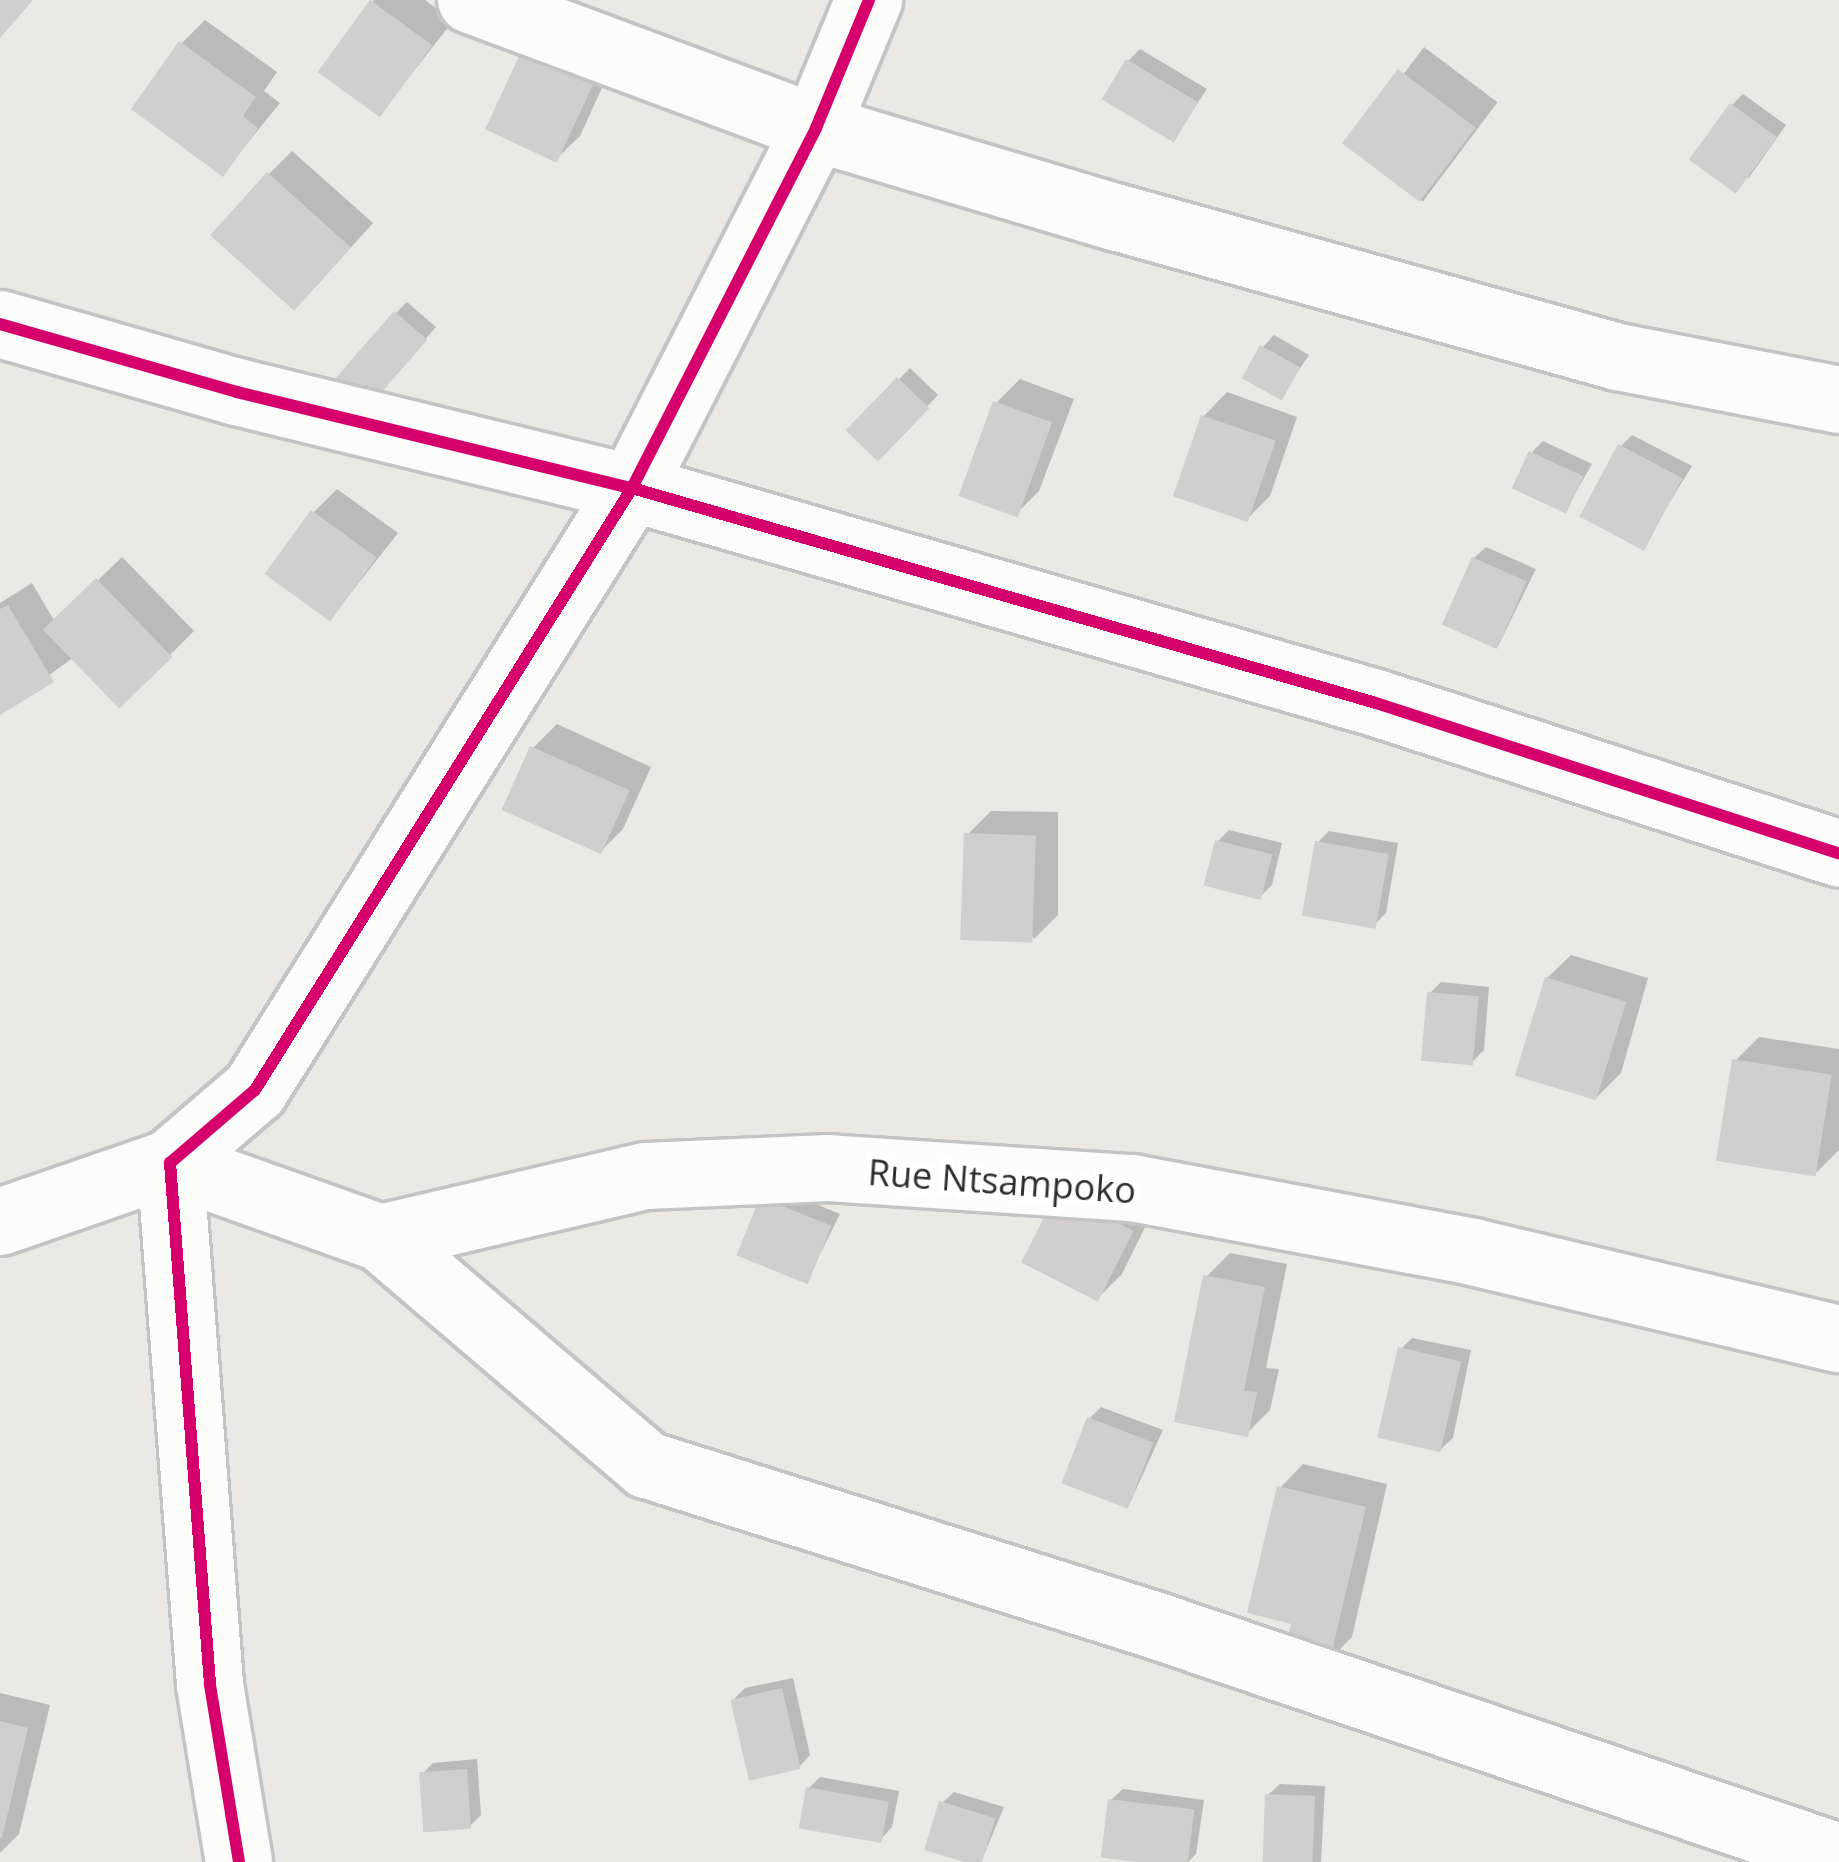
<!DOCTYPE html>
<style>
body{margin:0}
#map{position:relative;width:1839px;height:1862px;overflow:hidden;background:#ece8e4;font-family:"Open Sans",sans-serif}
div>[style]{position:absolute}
.shadow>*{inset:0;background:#0003;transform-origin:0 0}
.building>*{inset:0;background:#d1cecb;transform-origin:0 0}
.roads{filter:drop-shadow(3px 0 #c5c4c5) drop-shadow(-3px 0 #c5c4c5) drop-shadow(0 3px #c5c4c5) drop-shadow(0 -3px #c5c4c5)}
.minor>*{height:66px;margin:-33px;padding:0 33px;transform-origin:33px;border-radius:33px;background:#fcfcfb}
.cycleway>*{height:12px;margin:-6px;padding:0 6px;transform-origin:6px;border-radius:6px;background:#d6006c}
span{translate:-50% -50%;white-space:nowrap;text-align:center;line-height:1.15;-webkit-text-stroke:12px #fff;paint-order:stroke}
.street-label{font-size:36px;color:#2e2e2e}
</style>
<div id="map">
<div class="shadow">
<div style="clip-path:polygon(374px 0,425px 0,453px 21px,380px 114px,322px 72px)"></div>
<div style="clip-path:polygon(205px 20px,277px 72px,264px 91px,280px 103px,223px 173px,182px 43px)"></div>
<div style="clip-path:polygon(622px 44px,580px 136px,556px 159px,491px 128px)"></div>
<div style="left:1424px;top:47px;width:92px;height:124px;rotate:37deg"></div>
<div style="clip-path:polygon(1140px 49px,1207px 89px,1174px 139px,1128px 61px)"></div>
<div style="clip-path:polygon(1743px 94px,1786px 125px,1748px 179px,1732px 105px)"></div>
<div style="clip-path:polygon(292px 151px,373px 223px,318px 284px,269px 174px)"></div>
<div style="clip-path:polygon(407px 302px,436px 327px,372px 400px,396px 313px)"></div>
<div style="clip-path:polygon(1274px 335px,1309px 355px,1282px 395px,1263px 347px)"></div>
<div style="left:910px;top:368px;width:39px;height:86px;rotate:44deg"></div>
<div style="clip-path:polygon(1020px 379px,1074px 399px,1039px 491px,1015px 515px,996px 403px)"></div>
<div style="clip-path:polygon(1227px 392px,1297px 417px,1270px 496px,1246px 520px,1204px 416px)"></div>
<div style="clip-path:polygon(1632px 435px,1692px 466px,1642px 547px,1621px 446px)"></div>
<div style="clip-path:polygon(1543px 441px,1592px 464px,1565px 511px,1532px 452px)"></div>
<div style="clip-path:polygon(337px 489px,398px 533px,331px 618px,314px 512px)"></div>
<div style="clip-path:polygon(1486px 547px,1536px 569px,1498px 646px,1474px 558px)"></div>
<div style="clip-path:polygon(122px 557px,194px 631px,120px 705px,74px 657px,0 711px,0 603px,32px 583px,55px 622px)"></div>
<div style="clip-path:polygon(557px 724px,651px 767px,623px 829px,600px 852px,533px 748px)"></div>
<div style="clip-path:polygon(991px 811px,1058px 812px,1058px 915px,1034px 939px,967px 835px)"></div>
<div style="clip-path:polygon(1229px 830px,1282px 843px,1272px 885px,1261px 896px,1217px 842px)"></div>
<div style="clip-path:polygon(1329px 831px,1398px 843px,1386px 913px,1374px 925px,1318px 842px)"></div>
<div style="clip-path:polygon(1571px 955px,1648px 978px,1621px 1073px,1597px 1097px,1547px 978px)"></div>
<div style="clip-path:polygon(1441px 982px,1489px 987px,1484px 1050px,1472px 1062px,1430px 993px)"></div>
<div style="clip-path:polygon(1759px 1037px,1839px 1049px,1839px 1150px,1817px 1172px,1735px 1061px)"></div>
<div style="clip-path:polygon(1083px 1171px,1155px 1207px,1122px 1274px,1098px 1298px)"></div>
<div style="clip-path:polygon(774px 1187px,840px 1214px,807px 1280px,740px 1253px)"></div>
<div style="clip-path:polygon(1230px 1253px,1287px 1264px,1266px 1368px,1279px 1369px,1270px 1410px,1247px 1433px,1206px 1277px)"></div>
<div style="clip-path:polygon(1412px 1338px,1471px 1350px,1453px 1438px,1441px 1449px,1401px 1349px)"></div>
<div style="clip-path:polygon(1101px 1407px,1163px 1430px,1129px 1505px,1089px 1419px)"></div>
<div style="clip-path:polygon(1303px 1464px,1387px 1484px,1352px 1637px,1328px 1661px,1295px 1621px,1280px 1488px)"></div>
<div style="clip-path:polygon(793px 1678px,810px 1755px,799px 1767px,733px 1700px,745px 1688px)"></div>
<div style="clip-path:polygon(0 1693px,50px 1705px,19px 1834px,0 1853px)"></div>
<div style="clip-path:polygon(477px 1759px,481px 1815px,470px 1826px,422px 1774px,433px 1763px)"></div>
<div style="clip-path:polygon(820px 1777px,899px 1791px,892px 1827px,881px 1839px,808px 1789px)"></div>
<div style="clip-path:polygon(1280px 1784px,1325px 1786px,1321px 1862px,1266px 1862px,1268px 1795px)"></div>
<div style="clip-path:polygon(1123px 1789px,1204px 1800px,1196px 1854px,1188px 1862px,1103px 1854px,1111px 1800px)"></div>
<div style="clip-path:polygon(954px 1792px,1004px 1807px,981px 1862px,930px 1848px,942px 1803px)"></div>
</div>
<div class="building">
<div style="clip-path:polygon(0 0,33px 0,0 38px)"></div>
<div style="left:370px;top:0;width:77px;height:89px;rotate:36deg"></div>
<div style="left:529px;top:35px;width:79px;height:104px;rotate:25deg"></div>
<div style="clip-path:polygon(179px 41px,256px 97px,243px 116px,258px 128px,223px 177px,131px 109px)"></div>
<div style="left:1126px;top:59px;width:84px;height:47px;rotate:31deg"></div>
<div style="left:1398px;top:69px;width:97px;height:93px;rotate:37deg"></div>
<div style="left:1730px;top:103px;width:58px;height:70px;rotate:36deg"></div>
<div style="left:267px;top:172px;width:113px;height:85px;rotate:42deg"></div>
<div style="left:394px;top:311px;width:44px;height:99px;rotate:41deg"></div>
<div style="left:1260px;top:345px;width:46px;height:38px;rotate:29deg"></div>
<div style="left:897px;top:377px;width:45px;height:74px;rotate:44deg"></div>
<div style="left:993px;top:401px;width:63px;height:101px;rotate:20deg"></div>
<div style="left:1201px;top:415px;width:79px;height:86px;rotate:19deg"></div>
<div style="left:1618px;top:444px;width:73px;height:82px;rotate:28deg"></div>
<div style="left:1529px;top:451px;width:60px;height:41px;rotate:25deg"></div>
<div style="left:311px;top:510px;width:81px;height:79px;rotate:36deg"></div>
<div style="left:1472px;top:557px;width:60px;height:74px;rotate:24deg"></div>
<div style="left:96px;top:578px;width:110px;height:74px;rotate:46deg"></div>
<div style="clip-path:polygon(8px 605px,54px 682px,0 715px,0 609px)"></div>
<div style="left:530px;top:746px;width:109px;height:70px;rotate:24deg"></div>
<div style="left:964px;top:833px;width:72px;height:107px;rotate:2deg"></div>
<div style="left:1215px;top:840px;width:59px;height:47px;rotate:14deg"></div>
<div style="left:1315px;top:841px;width:75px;height:76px;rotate:10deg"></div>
<div style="left:1545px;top:977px;width:85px;height:103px;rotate:17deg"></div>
<div style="left:1427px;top:992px;width:52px;height:69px;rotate:5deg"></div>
<div style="left:1732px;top:1059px;width:101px;height:103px;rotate:9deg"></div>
<div style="left:1057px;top:1192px;width:86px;height:79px;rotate:27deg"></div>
<div style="left:760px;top:1197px;width:77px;height:63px;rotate:22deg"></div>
<div style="clip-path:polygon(1203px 1275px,1265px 1287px,1244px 1391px,1257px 1392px,1248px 1437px,1174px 1422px)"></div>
<div style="left:1398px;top:1347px;width:65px;height:93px;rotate:13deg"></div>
<div style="left:1087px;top:1417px;width:71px;height:71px;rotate:21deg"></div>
<div style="clip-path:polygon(1277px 1486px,1366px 1507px,1329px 1664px,1283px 1654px,1291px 1624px,1247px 1613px)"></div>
<div style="left:782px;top:1688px;width:83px;height:53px;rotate:77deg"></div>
<div style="clip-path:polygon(0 1721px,28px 1728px,2px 1838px,0 1838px)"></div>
<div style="left:467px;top:1769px;width:60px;height:48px;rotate:86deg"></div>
<div style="left:806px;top:1787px;width:84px;height:42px;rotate:10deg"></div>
<div style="left:1265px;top:1794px;width:50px;height:68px;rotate:2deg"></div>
<div style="left:1108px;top:1799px;width:87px;height:59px;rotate:7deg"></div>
<div style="left:939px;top:1801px;width:59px;height:51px;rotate:17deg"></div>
</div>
<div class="roads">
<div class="minor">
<div style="left:471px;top:0;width:368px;rotate:20.4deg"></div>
<div style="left:816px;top:128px;width:312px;rotate:16.6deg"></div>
<div style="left:1115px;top:217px;width:522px;rotate:15.55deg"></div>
<div style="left:1618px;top:357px;width:225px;rotate:11deg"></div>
<div style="left:0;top:324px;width:247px;rotate:16deg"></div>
<div style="left:237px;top:392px;width:406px;rotate:13.7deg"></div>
<div style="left:632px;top:488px;width:774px;rotate:16.12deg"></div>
<div style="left:1376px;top:703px;width:487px;rotate:18deg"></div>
<div style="left:0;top:1222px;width:180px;rotate:-19.1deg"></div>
<div style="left:170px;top:1163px;width:224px;rotate:19.6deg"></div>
<div style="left:381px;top:1238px;width:272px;rotate:-13.2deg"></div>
<div style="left:646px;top:1176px;width:182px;rotate:-2.5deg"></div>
<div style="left:828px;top:1168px;width:305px;rotate:3.8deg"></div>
<div style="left:1132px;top:1188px;width:347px;rotate:10.6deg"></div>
<div style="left:1473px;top:1252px;width:376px;rotate:13.4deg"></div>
<div style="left:381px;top:1238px;width:350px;rotate:40.5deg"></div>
<div style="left:647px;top:1465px;width:532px;rotate:17.51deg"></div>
<div style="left:1154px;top:1625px;width:723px;rotate:18.71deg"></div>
<div style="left:239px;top:1862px;width:180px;rotate:-99.3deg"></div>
<div style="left:210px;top:1684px;width:523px;rotate:-94.39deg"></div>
<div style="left:170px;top:1163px;width:112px;rotate:-40.7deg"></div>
<div style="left:255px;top:1090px;width:710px;rotate:-57.94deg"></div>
<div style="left:632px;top:488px;width:404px;rotate:-62.9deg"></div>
<div style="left:816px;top:128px;width:139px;rotate:-67.5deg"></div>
</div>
</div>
<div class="cycleway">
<div style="left:0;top:324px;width:247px;rotate:16deg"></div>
<div style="left:237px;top:392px;width:406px;rotate:13.7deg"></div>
<div style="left:632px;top:488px;width:774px;rotate:16.12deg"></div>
<div style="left:1376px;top:703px;width:487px;rotate:18deg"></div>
<div style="left:239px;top:1862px;width:180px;rotate:-99.3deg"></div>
<div style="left:210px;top:1684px;width:523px;rotate:-94.39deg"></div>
<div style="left:170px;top:1163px;width:112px;rotate:-40.7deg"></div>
<div style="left:255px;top:1090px;width:710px;rotate:-57.94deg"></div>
<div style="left:632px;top:488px;width:404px;rotate:-62.9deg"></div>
<div style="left:816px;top:128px;width:139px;rotate:-67.5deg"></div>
</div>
<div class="street-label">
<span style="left:1002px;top:1181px;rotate:4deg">Rue Ntsampoko</span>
</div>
</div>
